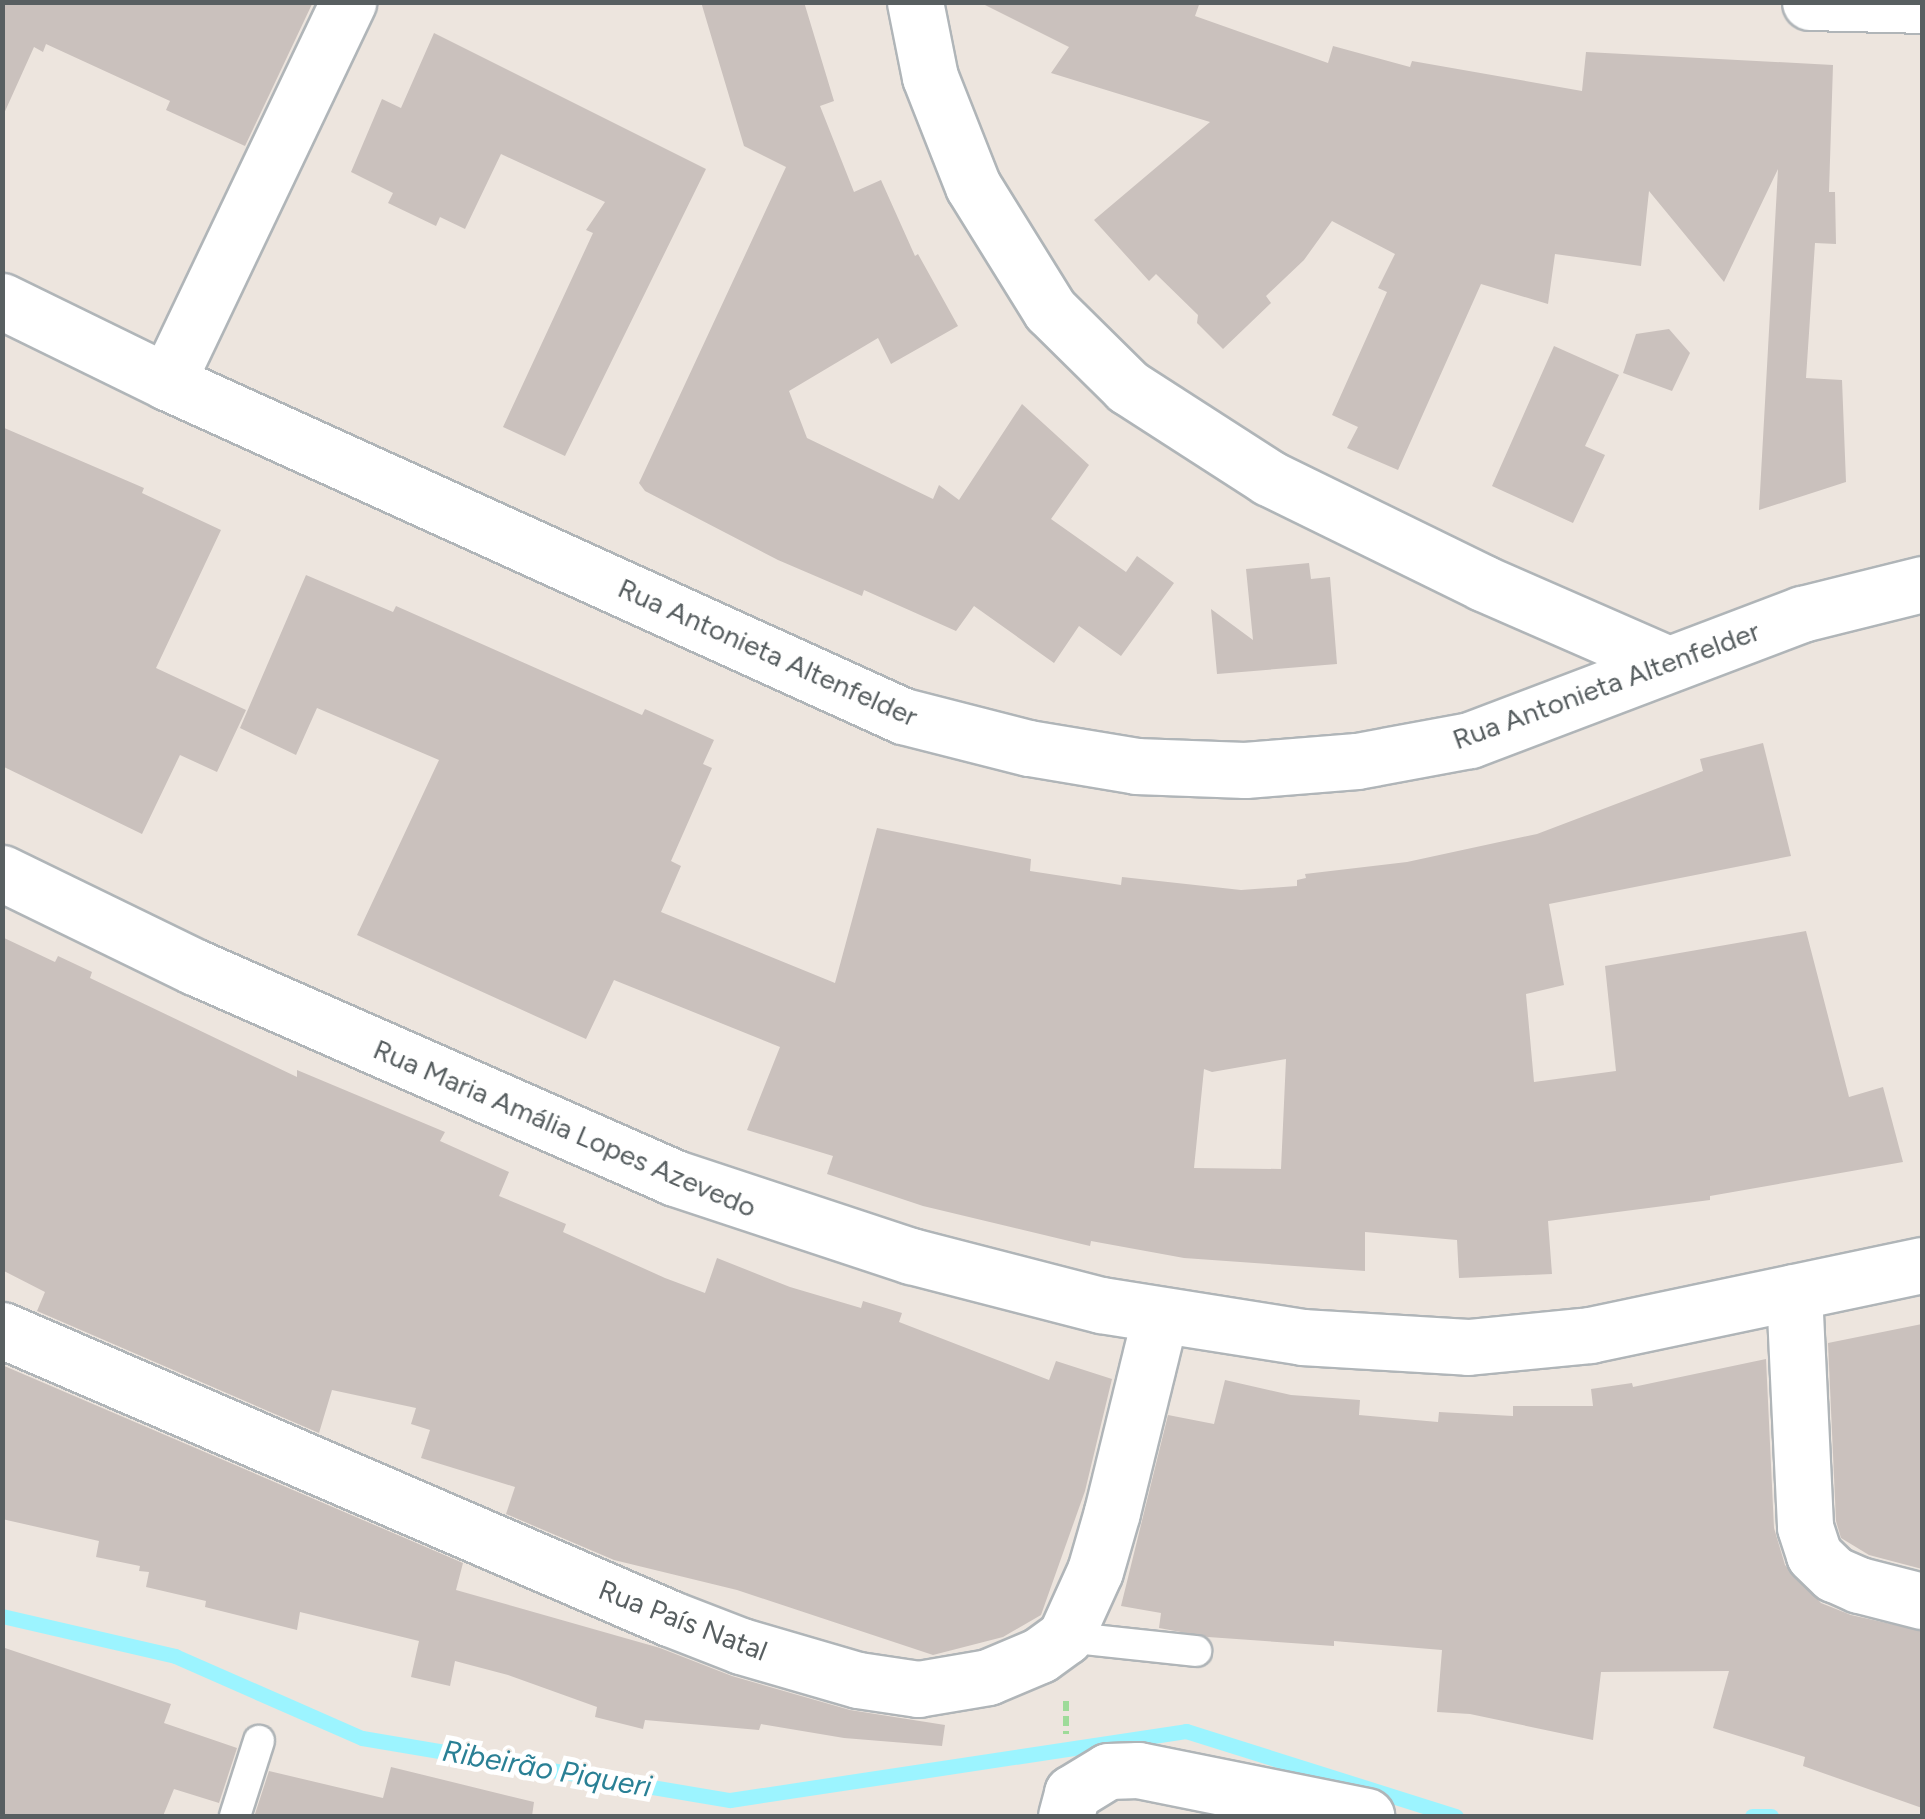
<!DOCTYPE html>
<meta charset="utf-8">
<style>
body{margin:0}
#map{position:relative;width:1925px;height:1819px;overflow:hidden;background:#ede5de;font-family:Figtree,sans-serif}
div>[style]{position:absolute}
.stream>*{height:15px;margin:-7.5px;padding:0 7.5px;transform-origin:7.5px;border-radius:7.5px;background:#9cf4ff}
.building>*{inset:0;background:#cac1bd}
.path>*{height:6px;margin-top:-3px;transform-origin:0;background:repeating-linear-gradient(90deg,#9edb99 0 10px,transparent 0 15px)}
.roads{filter:drop-shadow(2px 0 #b0b5b8) drop-shadow(-2px 0 #b0b5b8) drop-shadow(0 2px #b0b5b8) drop-shadow(0 -2px #b0b5b8)}
.service>*{height:30px;margin:-15px;padding:0 15px;transform-origin:15px;border-radius:15px;background:#fff}
.minor>*{height:55px;margin:-27.5px;padding:0 27.5px;transform-origin:27.5px;border-radius:27.5px;background:#fff}
.secondary>*{height:55px;margin:-27.5px;padding:0 27.5px;transform-origin:27.5px;border-radius:27.5px;background:#fff}
span{translate:-50% -50%;white-space:nowrap;text-align:center;line-height:1.15;-webkit-text-stroke:10px #fff;paint-order:stroke}
.street-label{font-size:28px;color:#585f61}
.water-label{font-size:30px;color:#2a8095;font-style:italic}
.frame{position:absolute;inset:0;border:5px solid #585f61;pointer-events:none}
</style>
<div id="map">
<div class="stream">
<div style="left:2px;top:1616px;width:178px;rotate:13deg"></div>
<div style="left:175px;top:1656px;width:204px;rotate:23.7deg"></div>
<div style="left:362px;top:1738px;width:373px;rotate:9.6deg"></div>
<div style="left:730px;top:1800px;width:461px;rotate:-8.6deg"></div>
<div style="left:1186px;top:1731px;width:283px;rotate:17.5deg"></div>
<div style="left:1752px;top:1816px;width:19px"></div>
</div>
<div class="building">
<div style="clip-path:polygon(2px 2px,313px 2px,245px 146px,166px 110px,170px 101px,46px 44px,43px 52px,34px 47px,2px 118px)"></div>
<div style="clip-path:polygon(701px 2px,804px 2px,834px 101px,820px 106px,854px 192px,881px 180px,915px 256px,918px 254px,958px 326px,891px 364px,878px 338px,789px 391px,807px 438px,933px 499px,939px 485px,959px 500px,1022px 404px,1089px 465px,1051px 519px,1126px 572px,1137px 556px,1174px 583px,1121px 656px,1079px 626px,1054px 663px,974px 606px,956px 631px,864px 590px,862px 596px,778px 560px,645px 491px,639px 483px,786px 167px,744px 146px)"></div>
<div style="clip-path:polygon(979px 2px,1200px 2px,1195px 16px,1328px 63px,1333px 46px,1410px 67px,1412px 61px,1582px 91px,1586px 52px,1833px 65px,1829px 192px,1835px 192px,1836px 244px,1815px 243px,1806px 378px,1842px 380px,1846px 482px,1759px 510px,1778px 169px,1724px 282px,1649px 191px,1641px 266px,1555px 254px,1548px 304px,1481px 284px,1398px 470px,1347px 448px,1358px 427px,1332px 415px,1387px 292px,1378px 288px,1395px 254px,1332px 221px,1304px 260px,1266px 296px,1271px 303px,1223px 349px,1197px 323px,1198px 315px,1156px 274px,1149px 281px,1094px 220px,1210px 122px,1051px 73px,1069px 47px)"></div>
<div style="clip-path:polygon(434px 33px,706px 169px,565px 456px,503px 427px,593px 233px,586px 230px,605px 202px,501px 154px,465px 229px,440px 217px,436px 226px,388px 203px,393px 193px,351px 172px,382px 99px,401px 108px)"></div>
<div style="clip-path:polygon(1669px 329px,1690px 353px,1672px 391px,1623px 373px,1636px 334px)"></div>
<div style="clip-path:polygon(1554px 346px,1619px 375px,1585px 446px,1605px 455px,1573px 523px,1492px 486px)"></div>
<div style="clip-path:polygon(2px 427px,144px 488px,142px 493px,221px 530px,156px 668px,246px 710px,217px 772px,180px 755px,142px 834px,2px 766px)"></div>
<div style="clip-path:polygon(1309px 563px,1311px 579px,1330px 577px,1337px 664px,1217px 674px,1211px 609px,1253px 640px,1246px 569px)"></div>
<div style="clip-path:polygon(evenodd,306px 575px,393px 612px,396px 606px,642px 715px,645px 709px,714px 740px,703px 764px,712px 768px,671px 861px,681px 866px,661px 912px,835px 983px,877px 828px,1031px 859px,1030px 871px,1121px 885px,1122px 877px,1241px 890px,1297px 886px,1297px 880px,1306px 878px,1305px 874px,1407px 862px,1537px 834px,1703px 771px,1700px 759px,1763px 743px,1791px 856px,1549px 904px,1564px 985px,1526px 994px,1534px 1082px,1616px 1071px,1605px 966px,1806px 931px,1849px 1097px,1883px 1087px,1903px 1162px,1710px 1196px,1710px 1200px,1548px 1221px,1552px 1274px,1459px 1278px,1457px 1240px,1365px 1232px,1365px 1271px,1184px 1258px,1091px 1241px,1090px 1246px,923px 1206px,827px 1174px,833px 1156px,747px 1130px,780px 1047px,614px 980px,586px 1039px,357px 935px,439px 760px,317px 708px,296px 755px,240px 728px,306px 575px,1286px 1059px,1281px 1169px,1194px 1168px,1204px 1069px,1212px 1072px,1286px 1059px)"></div>
<div style="clip-path:polygon(2px 937px,55px 962px,58px 956px,92px 972px,90px 978px,297px 1077px,297px 1070px,445px 1132px,440px 1141px,509px 1172px,499px 1196px,566px 1224px,563px 1232px,665px 1278px,705px 1293px,717px 1258px,790px 1287px,861px 1308px,863px 1301px,902px 1313px,899px 1322px,1049px 1380px,1056px 1361px,1112px 1379px,1085px 1491px,1041px 1615px,1003px 1637px,933px 1655px,737px 1590px,614px 1560px,506px 1514px,515px 1487px,421px 1458px,430px 1430px,411px 1424px,416px 1408px,332px 1390px,319px 1433px,37px 1311px,45px 1292px,2px 1270px)"></div>
<div style="clip-path:polygon(1922px 1324px,1922px 1569px,1869px 1555px,1841px 1538px,1836px 1521px,1828px 1343px)"></div>
<div style="clip-path:polygon(1766px 1359px,1774px 1528px,1785px 1565px,1821px 1603px,1851px 1615px,1922px 1631px,1922px 1808px,1803px 1766px,1805px 1757px,1713px 1728px,1729px 1671px,1601px 1672px,1593px 1740px,1470px 1714px,1437px 1712px,1442px 1650px,1334px 1641px,1334px 1646px,1208px 1637px,1159px 1628px,1161px 1613px,1121px 1606px,1168px 1415px,1214px 1424px,1225px 1380px,1291px 1395px,1360px 1400px,1359px 1415px,1438px 1422px,1439px 1412px,1513px 1416px,1513px 1406px,1593px 1406px,1591px 1389px,1632px 1383px,1633px 1387px)"></div>
<div style="clip-path:polygon(2px 1365px,463px 1563px,456px 1590px,660px 1648px,732px 1676px,850px 1710px,945px 1725px,942px 1746px,844px 1738px,761px 1724px,759px 1730px,645px 1720px,643px 1729px,595px 1717px,597px 1707px,508px 1675px,455px 1661px,450px 1686px,411px 1677px,419px 1641px,300px 1612px,297px 1630px,205px 1607px,206px 1601px,146px 1587px,149px 1572px,139px 1571px,140px 1566px,96px 1557px,99px 1541px,2px 1519px)"></div>
<div style="clip-path:polygon(2px 1647px,171px 1704px,164px 1723px,237px 1748px,219px 1803px,174px 1789px,163px 1816px,2px 1816px)"></div>
<div style="clip-path:polygon(391px 1767px,534px 1802px,532px 1816px,255px 1814px,269px 1771px,383px 1798px)"></div>
</div>
<div class="path">
<div style="left:1066px;top:1701px;width:33px;rotate:90deg"></div>
</div>
<div class="roads">
<div class="service">
<div style="left:1065px;top:1637px;width:132px;rotate:6.1deg"></div>
<div style="left:235px;top:1816px;width:79px;rotate:-72.3deg"></div>
</div>
<div class="minor">
<div style="left:915px;top:2px;width:76px;rotate:78.7deg"></div>
<div style="left:930px;top:77px;width:117px;rotate:68.5deg"></div>
<div style="left:973px;top:186px;width:146px;rotate:58.2deg"></div>
<div style="left:1050px;top:310px;width:110px;rotate:44.6deg"></div>
<div style="left:1128px;top:387px;width:168px;rotate:32.8deg"></div>
<div style="left:1269px;top:478px;width:238px;rotate:26.1deg"></div>
<div style="left:1483px;top:583px;width:200px;rotate:23.6deg"></div>
<div style="left:1810px;top:2px;width:112px;rotate:1.5deg"></div>
<div style="left:2px;top:301px;width:184px;rotate:26.1deg"></div>
<div style="left:167px;top:382px;width:808px;rotate:24.41deg"></div>
<div style="left:903px;top:716px;width:130px;rotate:14.3deg"></div>
<div style="left:1029px;top:748px;width:109px;rotate:9.5deg"></div>
<div style="left:1136px;top:766px;width:109px;rotate:2.1deg"></div>
<div style="left:1245px;top:770px;width:112px;rotate:-4.6deg"></div>
<div style="left:1357px;top:761px;width:115px;rotate:-10.5deg"></div>
<div style="left:1470px;top:740px;width:355px;rotate:-20.8deg"></div>
<div style="left:1802px;top:614px;width:124px;rotate:-14deg"></div>
<div style="left:167px;top:382px;width:421px;rotate:-64.5deg"></div>
<div style="left:1794px;top:1292px;width:235px;rotate:87.3deg"></div>
<div style="left:1805px;top:1527px;width:29px;rotate:72deg"></div>
<div style="left:1814px;top:1555px;width:28px;rotate:44deg"></div>
<div style="left:1834px;top:1574px;width:27px;rotate:24deg"></div>
<div style="left:1859px;top:1585px;width:65px;rotate:14.3deg"></div>
<div style="left:2px;top:1330px;width:727px;rotate:23.35deg"></div>
<div style="left:669px;top:1618px;width:77px;rotate:21.3deg"></div>
<div style="left:741px;top:1646px;width:122px;rotate:16.2deg"></div>
<div style="left:858px;top:1680px;width:61px;rotate:8.5deg"></div>
<div style="left:918px;top:1689px;width:71px;rotate:-9.7deg"></div>
<div style="left:988px;top:1677px;width:56px;rotate:-22.9deg"></div>
<div style="left:1040px;top:1655px;width:31px;rotate:-36deg"></div>
<div style="left:1065px;top:1637px;width:72px;rotate:-65.6deg"></div>
<div style="left:1095px;top:1571px;width:61px;rotate:-73.9deg"></div>
<div style="left:1112px;top:1512px;width:202px;rotate:-76.2deg"></div>
<div style="left:1066px;top:1816px;width:24px;rotate:-75deg"></div>
<div style="left:1072px;top:1793px;width:42px;rotate:-31.4deg"></div>
<div style="left:1108px;top:1771px;width:30px;rotate:-2deg"></div>
<div style="left:1138px;top:1770px;width:233px;rotate:11.4deg"></div>
</div>
<div class="secondary">
<div style="left:2px;top:873px;width:215px;rotate:26deg"></div>
<div style="left:195px;top:967px;width:524px;rotate:23.73deg"></div>
<div style="left:675px;top:1178px;width:249px;rotate:18.3deg"></div>
<div style="left:911px;top:1256px;width:196px;rotate:14.5deg"></div>
<div style="left:1101px;top:1305px;width:204px;rotate:9deg"></div>
<div style="left:1302px;top:1337px;width:166px;rotate:3.4deg"></div>
<div style="left:1468px;top:1347px;width:123px;rotate:-5.6deg"></div>
<div style="left:1590px;top:1335px;width:339px;rotate:-11.9deg"></div>
</div>
</div>
<div class="street-label">
<span style="left:768px;top:652px;rotate:24deg">Rua Antonieta Altenfelder</span>
<span style="left:1606px;top:685px;rotate:-20deg">Rua Antonieta Altenfelder</span>
<span style="left:565px;top:1128px;rotate:23deg">Rua Maria Amália Lopes Azevedo</span>
<span style="left:683px;top:1620px;rotate:21deg">Rua País Natal</span>
</div>
<div class="water-label">
<span style="left:547px;top:1769px;rotate:10deg">Ribeirão Piqueri</span>
</div>
<div class="frame"></div>
</div>
